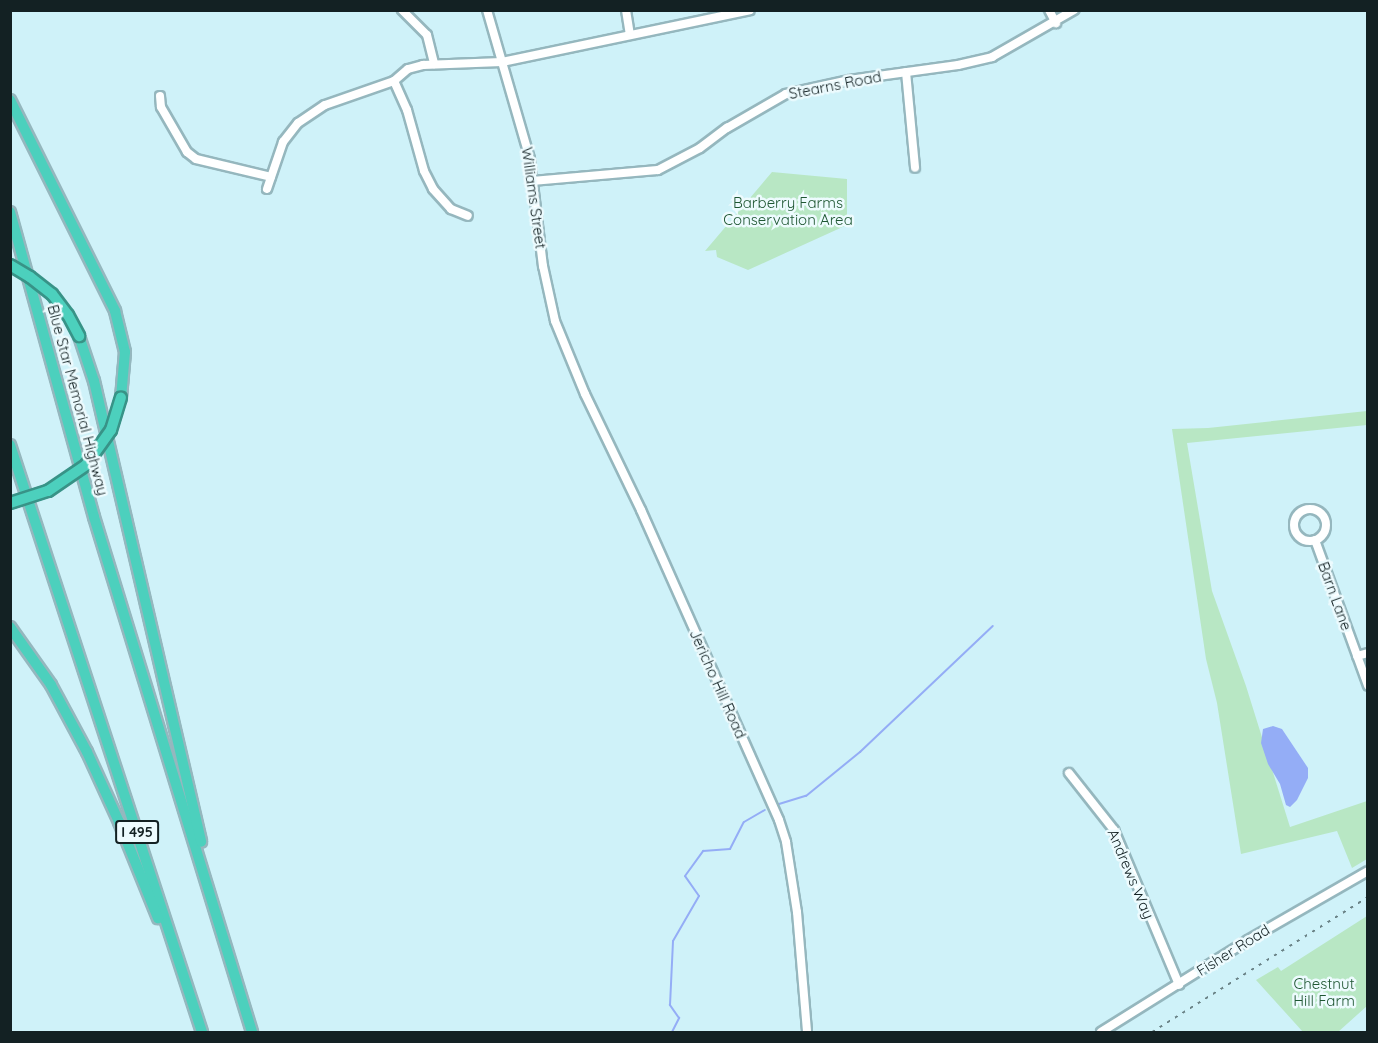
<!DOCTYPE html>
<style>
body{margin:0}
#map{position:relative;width:1378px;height:1043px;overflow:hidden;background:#cff2f9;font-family:Quicksand,sans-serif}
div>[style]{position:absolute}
.green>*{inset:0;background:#b8e7c4}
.water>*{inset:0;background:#94adf6}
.stream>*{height:2px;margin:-1px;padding:0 1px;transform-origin:1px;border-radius:1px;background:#94adf6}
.roads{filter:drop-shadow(2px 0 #95b7be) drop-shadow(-2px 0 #95b7be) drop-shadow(0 2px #95b7be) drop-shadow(0 -2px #95b7be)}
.minor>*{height:8px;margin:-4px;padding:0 4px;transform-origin:4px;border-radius:4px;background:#fff}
.minor>.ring{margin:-4px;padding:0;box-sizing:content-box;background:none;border:8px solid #fff;border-radius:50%}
.highway>*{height:10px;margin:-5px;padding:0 5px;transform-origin:5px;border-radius:5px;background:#4cd0bd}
.rail>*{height:2px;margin-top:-1px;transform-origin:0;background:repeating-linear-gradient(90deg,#698185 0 3px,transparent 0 9px)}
.bridges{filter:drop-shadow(2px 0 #389387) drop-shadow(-2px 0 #389387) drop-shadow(0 2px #389387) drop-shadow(0 -2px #389387)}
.highway-bridge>*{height:10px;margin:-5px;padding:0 5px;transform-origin:5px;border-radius:5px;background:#4cd0bd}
span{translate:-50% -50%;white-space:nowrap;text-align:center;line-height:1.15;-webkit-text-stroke:5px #edfbfe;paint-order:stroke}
.shield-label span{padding:2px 4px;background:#edfbfe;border:2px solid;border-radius:4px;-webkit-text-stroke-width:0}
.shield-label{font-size:14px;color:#132123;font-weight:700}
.street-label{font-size:15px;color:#132123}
.park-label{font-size:15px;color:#1f5733}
.frame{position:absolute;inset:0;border:12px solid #132123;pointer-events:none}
</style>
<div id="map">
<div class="green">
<div style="clip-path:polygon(772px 172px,847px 179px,847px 225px,748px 270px,717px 257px,716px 250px,705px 251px)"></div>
<div style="clip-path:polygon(1367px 411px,1367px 425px,1187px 443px,1212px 591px,1246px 686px,1290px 827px,1367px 801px,1367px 859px,1352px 868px,1337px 831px,1241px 854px,1217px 703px,1206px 659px,1172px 429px,1208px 428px)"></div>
<div style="clip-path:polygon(1367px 916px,1367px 1006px,1338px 1032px,1303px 1032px,1256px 980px,1278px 967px,1281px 971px)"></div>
</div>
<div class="water">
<div style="clip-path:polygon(1273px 726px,1282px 729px,1308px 768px,1308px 778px,1297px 800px,1290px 807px,1286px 805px,1280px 784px,1268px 764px,1261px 743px,1263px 729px)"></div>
</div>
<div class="stream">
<div style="left:779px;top:804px;width:28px;rotate:-17deg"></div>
<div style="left:806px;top:796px;width:70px;rotate:-39.2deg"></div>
<div style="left:860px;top:752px;width:183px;rotate:-43.5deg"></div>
<div style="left:672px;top:1032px;width:16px;rotate:-63deg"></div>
<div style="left:679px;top:1018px;width:16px;rotate:-125deg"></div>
<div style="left:670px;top:1005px;width:64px;rotate:-87.3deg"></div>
<div style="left:673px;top:941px;width:52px;rotate:-60deg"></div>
<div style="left:699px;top:896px;width:24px;rotate:-125deg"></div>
<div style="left:685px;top:876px;width:31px;rotate:-54deg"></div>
<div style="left:703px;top:851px;width:27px;rotate:-4deg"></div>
<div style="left:730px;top:849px;width:30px;rotate:-63deg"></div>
<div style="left:744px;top:822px;width:24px;rotate:-30deg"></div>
</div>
<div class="roads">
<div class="minor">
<div style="left:402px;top:10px;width:35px;rotate:45deg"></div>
<div style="left:427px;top:35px;width:30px;rotate:76deg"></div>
<div style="left:487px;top:10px;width:155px;rotate:73.9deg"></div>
<div style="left:530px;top:159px;width:108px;rotate:83.1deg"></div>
<div style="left:543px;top:266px;width:56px;rotate:77.7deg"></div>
<div style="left:555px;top:321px;width:79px;rotate:67.7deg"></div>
<div style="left:585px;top:394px;width:129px;rotate:64.2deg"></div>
<div style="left:641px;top:510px;width:339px;rotate:66deg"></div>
<div style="left:779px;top:820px;width:23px;rotate:72deg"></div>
<div style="left:786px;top:842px;width:71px;rotate:81.1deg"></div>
<div style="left:797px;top:912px;width:120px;rotate:85.2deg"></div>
<div style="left:626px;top:10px;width:24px;rotate:81deg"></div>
<div style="left:1049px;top:10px;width:15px;rotate:62deg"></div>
<div style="left:906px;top:72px;width:96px;rotate:84.6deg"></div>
<div style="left:394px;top:81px;width:32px;rotate:66deg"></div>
<div style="left:407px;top:110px;width:63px;rotate:74.4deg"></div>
<div style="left:424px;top:171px;width:20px;rotate:63deg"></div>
<div style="left:433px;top:189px;width:27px;rotate:48deg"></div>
<div style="left:451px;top:209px;width:18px;rotate:22deg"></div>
<div style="left:160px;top:96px;width:11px;rotate:85deg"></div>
<div style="left:161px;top:107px;width:52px;rotate:60deg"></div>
<div style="left:187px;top:152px;width:11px;rotate:38deg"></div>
<div style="left:196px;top:159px;width:77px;rotate:13.5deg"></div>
<div style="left:532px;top:181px;width:126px;rotate:-5deg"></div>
<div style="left:658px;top:170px;width:47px;rotate:-27.6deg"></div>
<div style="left:700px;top:148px;width:34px;rotate:-37deg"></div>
<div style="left:727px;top:128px;width:68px;rotate:-30deg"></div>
<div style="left:786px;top:94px;width:65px;rotate:-12.5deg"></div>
<div style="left:849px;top:80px;width:110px;rotate:-7.8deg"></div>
<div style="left:958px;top:65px;width:35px;rotate:-13deg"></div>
<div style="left:992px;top:57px;width:95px;rotate:-29.8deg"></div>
<div style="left:267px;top:189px;width:50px;rotate:-71.2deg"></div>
<div style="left:283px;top:142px;width:24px;rotate:-52deg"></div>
<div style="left:298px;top:123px;width:32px;rotate:-34deg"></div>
<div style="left:325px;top:105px;width:73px;rotate:-19.2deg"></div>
<div style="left:394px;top:81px;width:18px;rotate:-41deg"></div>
<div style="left:408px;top:69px;width:16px;rotate:-15deg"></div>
<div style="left:423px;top:65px;width:79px;rotate:-2.2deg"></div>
<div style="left:502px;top:62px;width:253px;rotate:-11.8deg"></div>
<div class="ring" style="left:1294px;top:509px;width:24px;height:24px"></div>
<div style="left:1315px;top:540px;width:155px;rotate:70deg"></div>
<div style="left:1357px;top:656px;width:11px;rotate:-15deg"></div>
<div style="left:1069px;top:773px;width:73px;rotate:51.7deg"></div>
<div style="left:1114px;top:830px;width:168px;rotate:67.2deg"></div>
<div style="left:1101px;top:1032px;width:173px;rotate:-32deg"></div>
<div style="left:1248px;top:940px;width:138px;rotate:-29.9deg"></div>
</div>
<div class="highway">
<div style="left:10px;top:100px;width:236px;rotate:63.5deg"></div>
<div style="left:115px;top:311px;width:42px;rotate:76.3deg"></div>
<div style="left:125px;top:352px;width:46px;rotate:95deg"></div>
<div style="left:10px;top:212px;width:316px;rotate:74.6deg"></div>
<div style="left:94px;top:517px;width:539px;rotate:72.94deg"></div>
<div style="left:79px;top:336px;width:47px;rotate:71.6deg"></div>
<div style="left:94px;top:381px;width:473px;rotate:76.9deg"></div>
<div style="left:10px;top:445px;width:618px;rotate:71.89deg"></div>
<div style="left:10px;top:627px;width:71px;rotate:54.7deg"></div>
<div style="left:51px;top:685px;width:76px;rotate:61.8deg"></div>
<div style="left:87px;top:752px;width:77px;rotate:65.4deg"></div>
<div style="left:119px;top:822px;width:104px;rotate:67.9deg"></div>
</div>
</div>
<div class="rail">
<div style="left:1152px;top:1032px;width:255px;rotate:-32deg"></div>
</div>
<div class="bridges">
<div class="highway-bridge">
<div style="left:10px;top:265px;width:23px;rotate:31deg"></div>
<div style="left:30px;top:277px;width:28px;rotate:38deg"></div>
<div style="left:52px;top:294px;width:26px;rotate:53deg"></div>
<div style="left:68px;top:315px;width:24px;rotate:62deg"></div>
<div style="left:10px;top:503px;width:40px;rotate:-18deg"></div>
<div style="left:48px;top:491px;width:46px;rotate:-34.4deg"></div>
<div style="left:86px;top:465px;width:43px;rotate:-54.5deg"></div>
<div style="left:111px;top:430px;width:34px;rotate:-73deg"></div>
</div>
</div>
<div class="shield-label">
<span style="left:137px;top:832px">I 495</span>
</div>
<div class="street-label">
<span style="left:835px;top:85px;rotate:-11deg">Stearns Road</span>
<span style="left:534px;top:198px;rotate:82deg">Williams Street</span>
<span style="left:78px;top:400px;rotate:75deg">Blue Star Memorial Highway</span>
<span style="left:1335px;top:596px;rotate:70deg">Barn Lane</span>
<span style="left:718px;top:684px;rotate:66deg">Jericho Hill Road</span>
<span style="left:1131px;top:874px;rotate:67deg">Andrews Way</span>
<span style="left:1233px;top:950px;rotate:-32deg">Fisher Road</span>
</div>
<div class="park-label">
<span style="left:788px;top:211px">Barberry Farms<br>Conservation Area</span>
<span style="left:1324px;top:992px">Chestnut<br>Hill Farm</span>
</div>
<div class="frame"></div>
</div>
